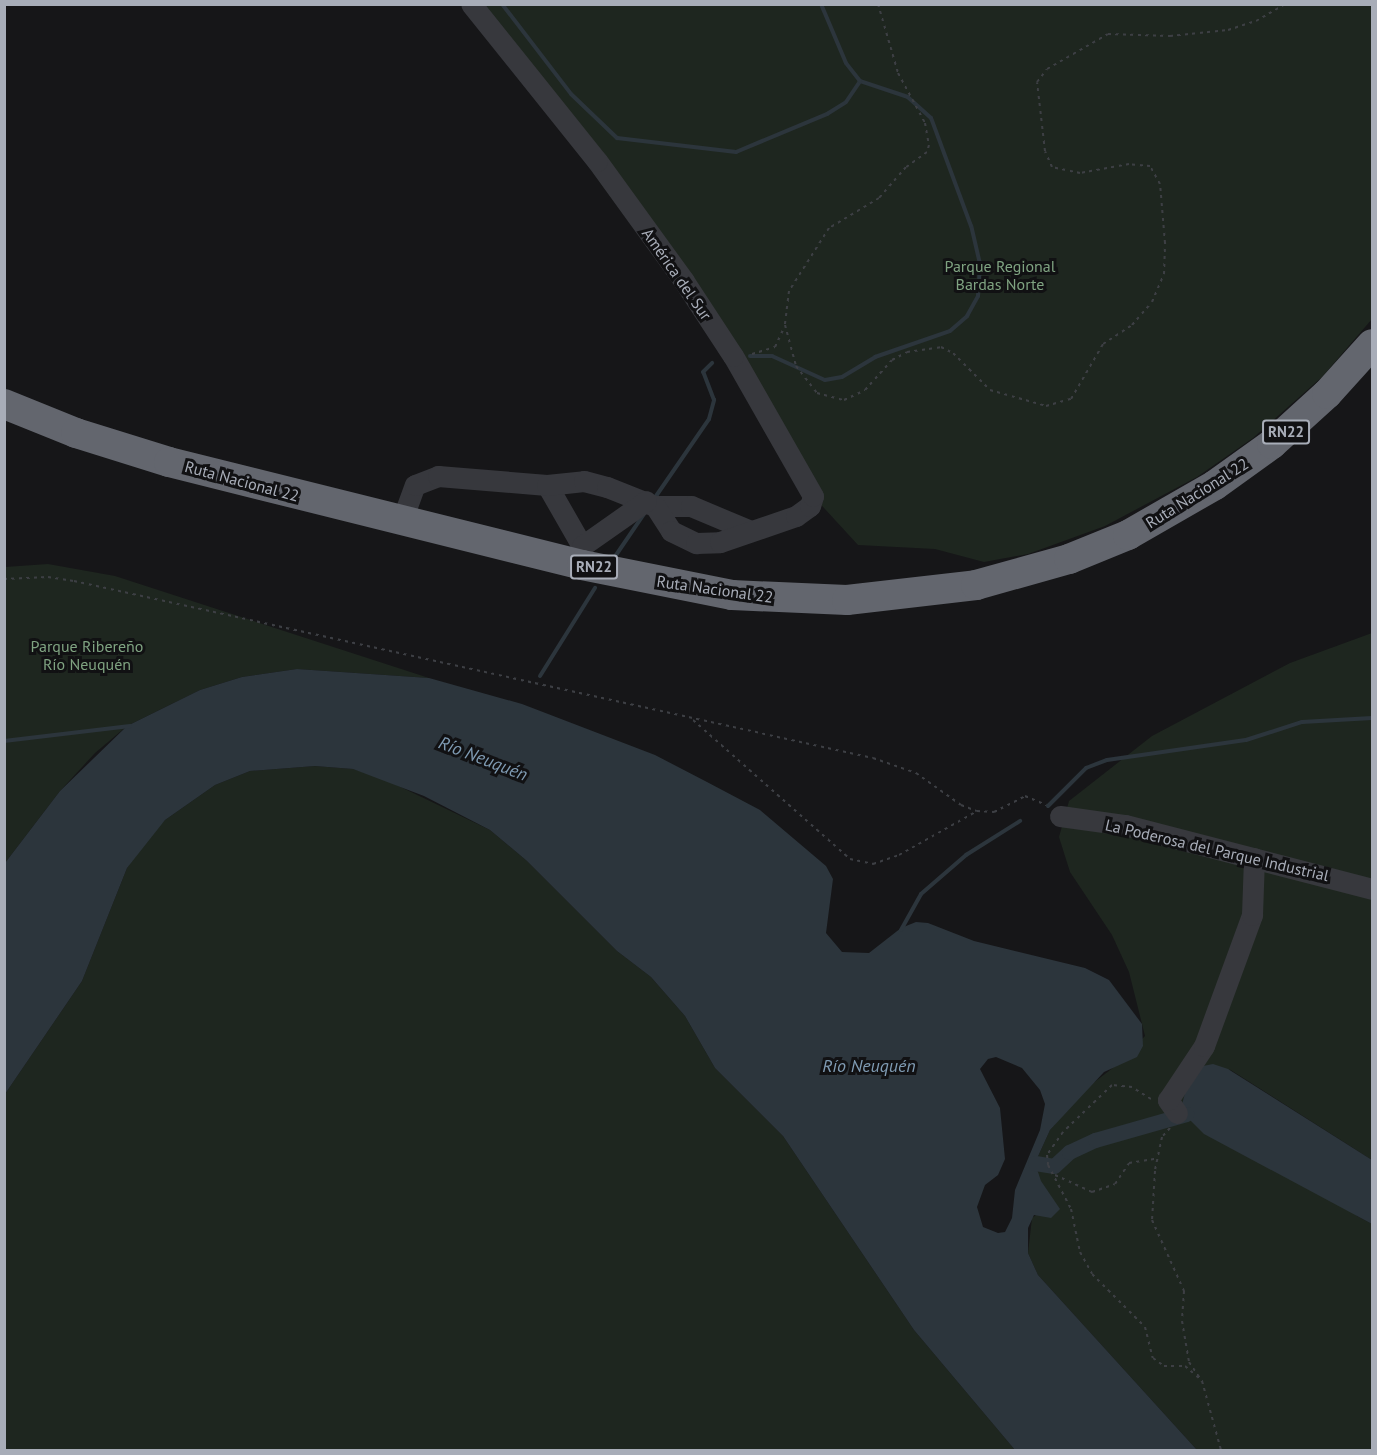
<!DOCTYPE html>
<meta charset="utf-8">
<style>
body{margin:0}
#map{position:relative;width:1377px;height:1455px;overflow:hidden;background:#161618;font-family:"PT Sans",sans-serif}
div>[style]{position:absolute}
.green>*{inset:0;background:#1e261f}
.water>*{inset:0;background:#2c353c}
.stream>*{height:4px;margin:-2px;padding:0 2px;transform-origin:2px;border-radius:2px;background:#2c353c}
.canal>*{height:15px;margin:-7.5px;padding:0 7.5px;transform-origin:7.5px;border-radius:7.5px;background:#2c353c}
.path>*{height:2px;margin-top:-1px;transform-origin:0;background:repeating-linear-gradient(90deg,#3d3f44 0 3px,transparent 0 7.5px)}
.minor>*{height:21px;margin:-10.5px;padding:0 10.5px;transform-origin:10.5px;border-radius:10.5px;background:#37383d}
.highway>*{height:30px;margin:-15px;padding:0 15px;transform-origin:15px;border-radius:15px;background:#63666e}
span{translate:-50% -50%;white-space:nowrap;text-align:center;line-height:1.15;-webkit-text-stroke:6px #111113;paint-order:stroke}
.shield-label span{padding:2px 4px;background:#111113;border:2px solid;border-radius:4px;-webkit-text-stroke-width:0}
.shield-label{font-size:15px;color:#a8adb8;font-weight:700}
.park-label{font-size:16px;color:#7fa381}
.street-label{font-size:16px;color:#a8adb8}
.water-label{font-size:18px;color:#7f9bb3;font-style:italic}
.frame{position:absolute;inset:0;border:6px solid #a8adb8;pointer-events:none}
</style>
<div id="map">
<div class="green">
<div style="clip-path:polygon(471px 5px,1372px 5px,1372px 319px,1322px 377px,1253px 438px,1197px 477px,1105px 526px,1028px 554px,984px 562px,935px 549px,858px 545px,813px 496px,760px 402px)"></div>
<div style="clip-path:polygon(48px 564px,115px 576px,429px 678px,297px 669px,242px 677px,200px 690px,127px 726px,95px 753px,60px 791px,5px 863px,5px 567px)"></div>
<div style="clip-path:polygon(1372px 633px,1372px 1160px,1229px 1069px,1357px 1216px,1372px 1224px,1372px 1450px,1197px 1450px,1038px 1275px,1028px 1253px,1032px 1218px,1039px 1213px,1046px 1217px,1035px 1163px,1050px 1130px,1084px 1090px,1118px 1064px,1145px 1036px,1129px 972px,1112px 935px,1070px 872px,1059px 837px,1069px 801px,1152px 736px,1290px 663px)"></div>
<div style="clip-path:polygon(315px 766px,353px 769px,382px 778px,490px 830px,527px 861px,617px 951px,651px 977px,685px 1016px,715px 1068px,783px 1136px,914px 1330px,1015px 1450px,5px 1450px,5px 1094px,82px 981px,127px 868px,143px 843px,165px 820px,215px 785px,250px 771px)"></div>
</div>
<div class="water">
<div style="clip-path:polygon(evenodd,297px 669px,429px 678px,522px 704px,655px 755px,707px 782px,760px 810px,826px 866px,833px 879px,826px 933px,842px 952px,869px 953px,901px 928px,916px 922px,928px 923px,974px 941px,1085px 968px,1109px 980px,1142px 1024px,1143px 1046px,1137px 1057px,1104px 1072px,1050px 1130px,1035px 1163px,1041px 1181px,1060px 1209px,1051px 1218px,1034px 1215px,1028px 1228px,1028px 1253px,1038px 1275px,1197px 1450px,1015px 1450px,914px 1330px,783px 1136px,715px 1068px,685px 1016px,651px 977px,617px 951px,527px 861px,490px 830px,424px 796px,353px 769px,315px 766px,250px 771px,215px 785px,165px 820px,127px 868px,82px 981px,5px 1094px,5px 863px,60px 791px,127px 726px,200px 690px,242px 677px,297px 669px,996px 1057px,1022px 1068px,1040px 1090px,1045px 1104px,1040px 1130px,1015px 1190px,1012px 1218px,1005px 1232px,998px 1233px,983px 1227px,977px 1207px,985px 1185px,998px 1175px,1005px 1159px,1000px 1108px,980px 1069px,988px 1059px,996px 1057px)"></div>
<div style="clip-path:polygon(1213px 1064px,1228px 1069px,1372px 1160px,1372px 1224px,1204px 1134px,1189px 1119px,1181px 1108px,1187px 1086px,1198px 1067px)"></div>
</div>
<div class="stream">
<div style="left:502px;top:4px;width:113px;rotate:52.5deg"></div>
<div style="left:571px;top:94px;width:64px;rotate:43.7deg"></div>
<div style="left:617px;top:138px;width:120px;rotate:6.7deg"></div>
<div style="left:736px;top:152px;width:99px;rotate:-22.7deg"></div>
<div style="left:827px;top:114px;width:22px;rotate:-32deg"></div>
<div style="left:846px;top:102px;width:25px;rotate:-56deg"></div>
<div style="left:750px;top:356px;width:22px"></div>
<div style="left:772px;top:356px;width:58px;rotate:24.4deg"></div>
<div style="left:825px;top:380px;width:17px;rotate:-10deg"></div>
<div style="left:842px;top:377px;width:39px;rotate:-31deg"></div>
<div style="left:875px;top:357px;width:79px;rotate:-19.1deg"></div>
<div style="left:950px;top:331px;width:23px;rotate:-41deg"></div>
<div style="left:967px;top:316px;width:23px;rotate:-61deg"></div>
<div style="left:978px;top:296px;width:32px;rotate:-86deg"></div>
<div style="left:980px;top:264px;width:39px;rotate:-103deg"></div>
<div style="left:971px;top:226px;width:115px;rotate:-110.3deg"></div>
<div style="left:931px;top:118px;width:31px;rotate:-138deg"></div>
<div style="left:908px;top:97px;width:51px;rotate:-161.6deg"></div>
<div style="left:860px;top:81px;width:23px;rotate:-128deg"></div>
<div style="left:846px;top:63px;width:64px;rotate:-113deg"></div>
<div style="left:654px;top:499px;width:97px;rotate:-55.5deg"></div>
<div style="left:709px;top:419px;width:20px;rotate:-75deg"></div>
<div style="left:714px;top:400px;width:30px;rotate:-111deg"></div>
<div style="left:703px;top:372px;width:13px;rotate:-45deg"></div>
<div style="left:614px;top:558px;width:53px;rotate:-55.7deg"></div>
<div style="left:540px;top:676px;width:104px;rotate:-58deg"></div>
<div style="left:4px;top:741px;width:127px;rotate:-6.8deg"></div>
<div style="left:1048px;top:806px;width:54px;rotate:-45deg"></div>
<div style="left:1086px;top:768px;width:22px;rotate:-21deg"></div>
<div style="left:1107px;top:760px;width:140px;rotate:-8.2deg"></div>
<div style="left:1246px;top:740px;width:59px;rotate:-17.8deg"></div>
<div style="left:1302px;top:722px;width:70px;rotate:-3.3deg"></div>
<div style="left:901px;top:930px;width:41px;rotate:-60.9deg"></div>
<div style="left:921px;top:894px;width:60px;rotate:-40.9deg"></div>
<div style="left:966px;top:855px;width:64px;rotate:-32.2deg"></div>
</div>
<div class="canal">
<div style="left:1035px;top:1163px;width:19px;rotate:9deg"></div>
<div style="left:1054px;top:1166px;width:21px;rotate:-43deg"></div>
<div style="left:1069px;top:1152px;width:29px;rotate:-25deg"></div>
<div style="left:1095px;top:1140px;width:95px;rotate:-15.9deg"></div>
</div>
<div class="path">
<div style="left:878px;top:4px;width:72px;rotate:73.8deg"></div>
<div style="left:898px;top:73px;width:57px;rotate:61.6deg"></div>
<div style="left:925px;top:123px;width:22px;rotate:80deg"></div>
<div style="left:929px;top:145px;width:7px;rotate:106deg"></div>
<div style="left:927px;top:152px;width:26px;rotate:144deg"></div>
<div style="left:906px;top:167px;width:41px;rotate:131.1deg"></div>
<div style="left:879px;top:198px;width:58px;rotate:149deg"></div>
<div style="left:829px;top:228px;width:75px;rotate:122.4deg"></div>
<div style="left:789px;top:291px;width:34px;rotate:97deg"></div>
<div style="left:785px;top:325px;width:42px;rotate:75deg"></div>
<div style="left:796px;top:366px;width:34px;rotate:52deg"></div>
<div style="left:817px;top:393px;width:28px;rotate:15deg"></div>
<div style="left:844px;top:400px;width:23px;rotate:-25deg"></div>
<div style="left:865px;top:390px;width:40px;rotate:-48deg"></div>
<div style="left:892px;top:360px;width:17px;rotate:-28deg"></div>
<div style="left:907px;top:352px;width:34px;rotate:-8deg"></div>
<div style="left:941px;top:347px;width:13px;rotate:27deg"></div>
<div style="left:953px;top:353px;width:52px;rotate:45deg"></div>
<div style="left:990px;top:390px;width:58px;rotate:15.9deg"></div>
<div style="left:1046px;top:406px;width:26px;rotate:-16deg"></div>
<div style="left:1071px;top:399px;width:64px;rotate:-59.8deg"></div>
<div style="left:1103px;top:344px;width:35px;rotate:-33deg"></div>
<div style="left:1132px;top:325px;width:30px;rotate:-49deg"></div>
<div style="left:1152px;top:302px;width:30px;rotate:-67deg"></div>
<div style="left:1164px;top:274px;width:31px;rotate:-88deg"></div>
<div style="left:1165px;top:243px;width:59px;rotate:-94.8deg"></div>
<div style="left:1160px;top:184px;width:21px;rotate:-119deg"></div>
<div style="left:1150px;top:166px;width:21px;rotate:-175deg"></div>
<div style="left:1129px;top:164px;width:50px;rotate:169.6deg"></div>
<div style="left:1080px;top:173px;width:29px;rotate:-168deg"></div>
<div style="left:1052px;top:167px;width:17px;rotate:-114deg"></div>
<div style="left:1045px;top:151px;width:69px;rotate:-96.6deg"></div>
<div style="left:1037px;top:82px;width:16px;rotate:-52deg"></div>
<div style="left:1047px;top:69px;width:70px;rotate:-29.8deg"></div>
<div style="left:1108px;top:34px;width:62px;rotate:1.8deg"></div>
<div style="left:1170px;top:36px;width:58px;rotate:-5.9deg"></div>
<div style="left:1228px;top:30px;width:29px;rotate:-18deg"></div>
<div style="left:1256px;top:21px;width:34px;rotate:-30deg"></div>
<div style="left:752px;top:354px;width:24px;rotate:-17deg"></div>
<div style="left:775px;top:347px;width:21px;rotate:-65deg"></div>
<div style="left:4px;top:579px;width:44px;rotate:-2.6deg"></div>
<div style="left:48px;top:577px;width:26px;rotate:9deg"></div>
<div style="left:74px;top:581px;width:818px;rotate:12.49deg"></div>
<div style="left:873px;top:758px;width:46px;rotate:19.2deg"></div>
<div style="left:916px;top:773px;width:55px;rotate:35.4deg"></div>
<div style="left:961px;top:805px;width:17px;rotate:21deg"></div>
<div style="left:977px;top:811px;width:17px;rotate:3deg"></div>
<div style="left:994px;top:812px;width:35px;rotate:-27deg"></div>
<div style="left:1025px;top:796px;width:23px;rotate:23deg"></div>
<div style="left:693px;top:720px;width:210px;rotate:41.5deg"></div>
<div style="left:850px;top:859px;width:24px;rotate:12deg"></div>
<div style="left:873px;top:864px;width:28px;rotate:-19deg"></div>
<div style="left:899px;top:855px;width:90px;rotate:-29.4deg"></div>
<div style="left:1151px;top:1099px;width:22px;rotate:-148deg"></div>
<div style="left:1132px;top:1087px;width:20px;rotate:-174deg"></div>
<div style="left:1112px;top:1085px;width:68px;rotate:136.2deg"></div>
<div style="left:1063px;top:1132px;width:28px;rotate:125deg"></div>
<div style="left:1047px;top:1155px;width:10px;rotate:84deg"></div>
<div style="left:1048px;top:1165px;width:50px;rotate:62.4deg"></div>
<div style="left:1071px;top:1209px;width:44px;rotate:78.2deg"></div>
<div style="left:1080px;top:1252px;width:25px;rotate:61deg"></div>
<div style="left:1092px;top:1274px;width:75px;rotate:45deg"></div>
<div style="left:1145px;top:1327px;width:32px;rotate:76deg"></div>
<div style="left:1153px;top:1358px;width:14px;rotate:36deg"></div>
<div style="left:1164px;top:1366px;width:21px"></div>
<div style="left:1185px;top:1366px;width:23px;rotate:41deg"></div>
<div style="left:1170px;top:1128px;width:12px;rotate:132deg"></div>
<div style="left:1162px;top:1137px;width:35px;rotate:102deg"></div>
<div style="left:1155px;top:1171px;width:49px;rotate:93.5deg"></div>
<div style="left:1152px;top:1220px;width:78px;rotate:65.7deg"></div>
<div style="left:1184px;top:1291px;width:30px;rotate:94deg"></div>
<div style="left:1182px;top:1321px;width:42px;rotate:80.3deg"></div>
<div style="left:1189px;top:1362px;width:23px;rotate:56deg"></div>
<div style="left:1202px;top:1381px;width:72px;rotate:74.6deg"></div>
<div style="left:1055px;top:1175px;width:41px;rotate:24.7deg"></div>
<div style="left:1092px;top:1192px;width:24px;rotate:-19deg"></div>
<div style="left:1115px;top:1184px;width:25px;rotate:-56deg"></div>
<div style="left:1129px;top:1163px;width:30px;rotate:-9deg"></div>
</div>
<div class="minor">
<div style="left:547px;top:485px;width:70px;rotate:60.2deg"></div>
<div style="left:582px;top:546px;width:19px;rotate:90deg"></div>
<div style="left:655px;top:506px;width:36px"></div>
<div style="left:691px;top:506px;width:62px;rotate:22.8deg"></div>
<div style="left:402px;top:520px;width:37px;rotate:-70deg"></div>
<div style="left:415px;top:485px;width:25px;rotate:-21deg"></div>
<div style="left:438px;top:476px;width:109px;rotate:4.7deg"></div>
<div style="left:547px;top:485px;width:37px;rotate:-6deg"></div>
<div style="left:584px;top:481px;width:24px;rotate:15deg"></div>
<div style="left:607px;top:487px;width:52px;rotate:21.6deg"></div>
<div style="left:655px;top:506px;width:30px;rotate:57deg"></div>
<div style="left:671px;top:531px;width:28px;rotate:26deg"></div>
<div style="left:696px;top:543px;width:24px;rotate:-2deg"></div>
<div style="left:720px;top:542px;width:80px;rotate:-18.9deg"></div>
<div style="left:796px;top:516px;width:17px;rotate:-36deg"></div>
<div style="left:810px;top:506px;width:10px;rotate:-73deg"></div>
<div style="left:813px;top:496px;width:161px;rotate:-119.7deg"></div>
<div style="left:733px;top:356px;width:90px;rotate:-123.2deg"></div>
<div style="left:684px;top:281px;width:148px;rotate:-125.9deg"></div>
<div style="left:597px;top:161px;width:201px;rotate:-128.7deg"></div>
<div style="left:582px;top:546px;width:78px;rotate:-35.1deg"></div>
<div style="left:1060px;top:816px;width:66px;rotate:7.9deg"></div>
<div style="left:1125px;top:825px;width:255px;rotate:14.5deg"></div>
<div style="left:1177px;top:1113px;width:16px;rotate:-125deg"></div>
<div style="left:1168px;top:1100px;width:65px;rotate:-56.3deg"></div>
<div style="left:1204px;top:1046px;width:140px;rotate:-69.9deg"></div>
<div style="left:1252px;top:915px;width:57px;rotate:-88deg"></div>
</div>
<div class="highway">
<div style="left:4px;top:404px;width:78px;rotate:21.9deg"></div>
<div style="left:76px;top:433px;width:97px;rotate:17.3deg"></div>
<div style="left:169px;top:462px;width:426px;rotate:14deg"></div>
<div style="left:582px;top:565px;width:153px;rotate:11.3deg"></div>
<div style="left:732px;top:595px;width:115px;rotate:2.5deg"></div>
<div style="left:847px;top:600px;width:130px;rotate:-6.6deg"></div>
<div style="left:976px;top:585px;width:97px;rotate:-15.6deg"></div>
<div style="left:1069px;top:559px;width:64px;rotate:-22.1deg"></div>
<div style="left:1128px;top:535px;width:100px;rotate:-29.9deg"></div>
<div style="left:1215px;top:485px;width:70px;rotate:-35.7deg"></div>
<div style="left:1272px;top:444px;width:74px;rotate:-42.3deg"></div>
<div style="left:1327px;top:394px;width:67px;rotate:-48deg"></div>
</div>
<div class="shield-label">
<span style="left:1286px;top:432px">RN22</span>
<span style="left:594px;top:567px">RN22</span>
</div>
<div class="park-label">
<span style="left:1000px;top:275px">Parque Regional<br>Bardas Norte</span>
<span style="left:87px;top:655px">Parque Ribereño<br>Río Neuquén</span>
</div>
<div class="street-label">
<span style="left:677px;top:274px;rotate:55deg">América del Sur</span>
<span style="left:242px;top:481px;rotate:15deg">Ruta Nacional 22</span>
<span style="left:1197px;top:493px;rotate:-32deg">Ruta Nacional 22</span>
<span style="left:715px;top:589px;rotate:8deg">Ruta Nacional 22</span>
<span style="left:1217px;top:850px;rotate:13deg">La Poderosa del Parque Industrial</span>
</div>
<div class="water-label">
<span style="left:483px;top:759px;rotate:21deg">Río Neuquén</span>
<span style="left:869px;top:1066px">Río Neuquén</span>
</div>
<div class="frame"></div>
</div>
